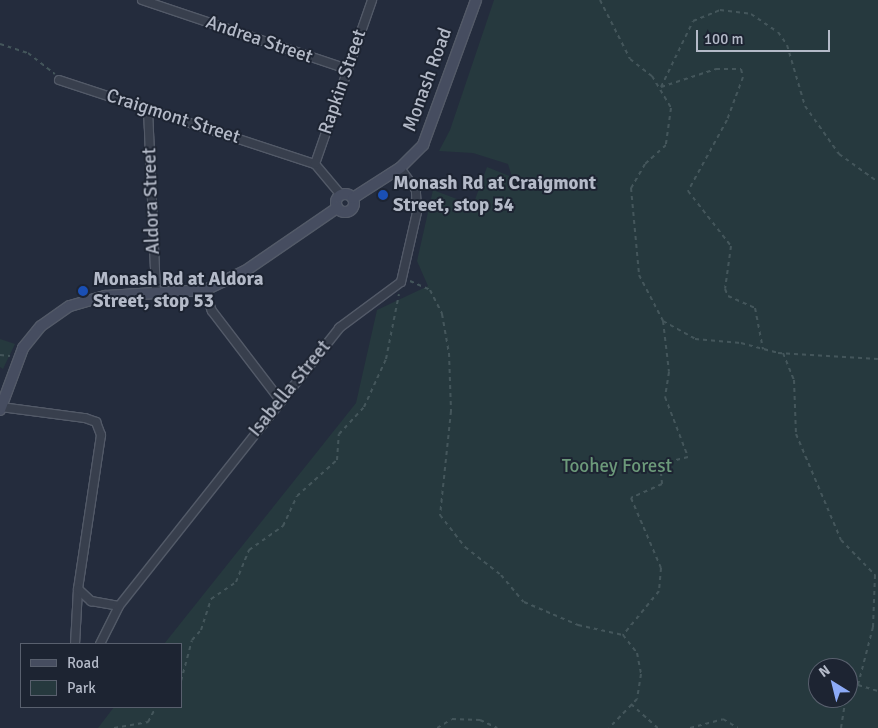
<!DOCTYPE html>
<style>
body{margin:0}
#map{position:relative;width:878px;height:728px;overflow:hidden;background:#242c3d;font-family:Signika,sans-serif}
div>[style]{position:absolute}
.green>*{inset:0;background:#26393e}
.path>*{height:2px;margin-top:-1px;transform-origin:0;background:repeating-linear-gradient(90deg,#44565b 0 4px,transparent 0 8px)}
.roads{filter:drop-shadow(1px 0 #535a68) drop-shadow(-1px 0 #535a68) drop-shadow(0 1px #535a68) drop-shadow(0 -1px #535a68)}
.street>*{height:8px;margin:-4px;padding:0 4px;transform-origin:4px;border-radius:4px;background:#383f4d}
.secondary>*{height:10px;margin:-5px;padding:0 5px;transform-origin:5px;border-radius:5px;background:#464d60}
.secondary>.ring{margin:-5px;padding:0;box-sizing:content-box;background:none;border:10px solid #464d60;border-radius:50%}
.dots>*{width:14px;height:14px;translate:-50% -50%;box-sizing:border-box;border:2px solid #1d2432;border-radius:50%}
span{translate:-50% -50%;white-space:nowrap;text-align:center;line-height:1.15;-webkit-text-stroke:4px #1d2432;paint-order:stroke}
.street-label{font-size:19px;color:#b4bac8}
.poi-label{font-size:19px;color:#b4bac8;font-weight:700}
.left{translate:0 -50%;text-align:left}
.park-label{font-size:19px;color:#6c997a}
.legend{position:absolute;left:20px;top:643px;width:162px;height:65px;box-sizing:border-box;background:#1d2432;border:1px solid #59606e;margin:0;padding:6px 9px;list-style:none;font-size:15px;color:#b4bac8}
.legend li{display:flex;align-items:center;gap:10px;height:25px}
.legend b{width:25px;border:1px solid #59606e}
.north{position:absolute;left:808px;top:658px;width:50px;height:50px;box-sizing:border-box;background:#1d2432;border:1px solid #59606e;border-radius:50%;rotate:324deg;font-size:14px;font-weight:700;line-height:20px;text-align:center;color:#b4bac8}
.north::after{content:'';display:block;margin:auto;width:18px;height:22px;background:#8caaf6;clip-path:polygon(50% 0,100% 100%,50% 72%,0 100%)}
.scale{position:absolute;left:696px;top:30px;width:134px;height:22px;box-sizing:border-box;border:2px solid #b4bac8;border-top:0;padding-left:6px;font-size:15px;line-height:18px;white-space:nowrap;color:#b4bac8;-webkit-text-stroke:4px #1d2432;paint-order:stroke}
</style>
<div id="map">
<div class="green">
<div style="clip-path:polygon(evenodd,494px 0,878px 0,878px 728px,98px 728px,114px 707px,181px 707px,181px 644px,164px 644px,356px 403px,377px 310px,428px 286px,417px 261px,433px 190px,473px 205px,487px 167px,512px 177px,508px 164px,473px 153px,439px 151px,450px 130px,494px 0,818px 668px,848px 668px,848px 698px,818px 698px,818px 668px)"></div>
<div style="clip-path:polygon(0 339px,15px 344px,3px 369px,0 367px)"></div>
</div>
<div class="path">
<div style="left:600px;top:0;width:66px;rotate:63deg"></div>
<div style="left:630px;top:59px;width:28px;rotate:38deg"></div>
<div style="left:652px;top:76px;width:37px;rotate:59deg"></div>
<div style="left:671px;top:108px;width:37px;rotate:98deg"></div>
<div style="left:666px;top:145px;width:28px;rotate:138deg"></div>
<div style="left:645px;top:164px;width:28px;rotate:120deg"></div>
<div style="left:631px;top:188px;width:87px;rotate:84.7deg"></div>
<div style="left:639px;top:275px;width:52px;rotate:62.4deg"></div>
<div style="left:663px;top:321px;width:51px;rotate:83.3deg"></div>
<div style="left:669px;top:372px;width:25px;rotate:99deg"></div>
<div style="left:665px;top:397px;width:64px;rotate:69deg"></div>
<div style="left:688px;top:457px;width:29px;rotate:166deg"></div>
<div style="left:660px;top:464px;width:20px;rotate:84deg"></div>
<div style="left:662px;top:484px;width:34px;rotate:156deg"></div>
<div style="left:631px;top:498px;width:76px;rotate:66.8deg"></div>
<div style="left:661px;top:568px;width:23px;rotate:95deg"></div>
<div style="left:659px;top:591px;width:57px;rotate:129.3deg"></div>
<div style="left:0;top:44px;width:29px;rotate:18deg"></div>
<div style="left:28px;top:53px;width:34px;rotate:38deg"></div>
<div style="left:661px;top:87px;width:58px;rotate:-18.1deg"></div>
<div style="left:716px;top:69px;width:25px"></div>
<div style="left:741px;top:69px;width:8px;rotate:76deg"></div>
<div style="left:743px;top:77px;width:46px;rotate:110.4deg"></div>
<div style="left:727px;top:120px;width:81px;rotate:118.8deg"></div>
<div style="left:688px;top:191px;width:70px;rotate:52deg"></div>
<div style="left:731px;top:246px;width:43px;rotate:97.9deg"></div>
<div style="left:725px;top:289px;width:8px;rotate:67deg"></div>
<div style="left:728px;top:296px;width:30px;rotate:24deg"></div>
<div style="left:755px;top:308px;width:42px;rotate:79deg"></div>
<div style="left:661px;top:87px;width:73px;rotate:-64.1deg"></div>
<div style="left:693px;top:21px;width:29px;rotate:-22deg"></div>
<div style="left:720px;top:10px;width:31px;rotate:7deg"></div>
<div style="left:751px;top:14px;width:32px;rotate:34deg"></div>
<div style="left:778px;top:32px;width:16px;rotate:55deg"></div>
<div style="left:787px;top:45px;width:64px;rotate:73.6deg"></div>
<div style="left:805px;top:106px;width:59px;rotate:54.7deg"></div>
<div style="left:839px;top:154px;width:48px;rotate:35.7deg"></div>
<div style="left:410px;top:281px;width:22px;rotate:24deg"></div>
<div style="left:430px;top:290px;width:27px;rotate:63deg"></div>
<div style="left:442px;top:314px;width:40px;rotate:80deg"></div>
<div style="left:449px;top:353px;width:58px;rotate:88deg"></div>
<div style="left:451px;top:411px;width:105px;rotate:96deg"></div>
<div style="left:440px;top:515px;width:41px;rotate:52deg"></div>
<div style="left:465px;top:547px;width:46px;rotate:37.9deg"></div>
<div style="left:501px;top:575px;width:35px;rotate:50deg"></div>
<div style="left:524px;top:602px;width:59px;rotate:23.1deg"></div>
<div style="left:578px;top:625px;width:46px;rotate:12.5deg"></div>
<div style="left:623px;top:635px;width:23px;rotate:52deg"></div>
<div style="left:637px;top:653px;width:21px;rotate:79deg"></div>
<div style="left:641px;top:674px;width:25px;rotate:99deg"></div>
<div style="left:637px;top:699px;width:40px;rotate:134deg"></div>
<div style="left:663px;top:321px;width:37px;rotate:29deg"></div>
<div style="left:695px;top:339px;width:46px;rotate:5deg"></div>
<div style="left:741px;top:343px;width:38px;rotate:15deg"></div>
<div style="left:778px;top:353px;width:100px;rotate:3.4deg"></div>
<div style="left:783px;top:353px;width:29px;rotate:68deg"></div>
<div style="left:794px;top:380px;width:54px;rotate:87.9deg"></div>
<div style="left:796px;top:434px;width:115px;rotate:67deg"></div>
<div style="left:841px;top:540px;width:49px;rotate:45.8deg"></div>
<div style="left:875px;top:575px;width:52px;rotate:92.2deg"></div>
<div style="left:873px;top:627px;width:60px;rotate:104.5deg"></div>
<div style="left:0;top:355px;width:10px;rotate:6deg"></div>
<div style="left:181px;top:681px;width:42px;rotate:-75deg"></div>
<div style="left:192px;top:640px;width:13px;rotate:-48deg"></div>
<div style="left:201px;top:630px;width:33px;rotate:-72deg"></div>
<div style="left:211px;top:599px;width:30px;rotate:-34deg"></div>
<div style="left:236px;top:582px;width:35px;rotate:-68deg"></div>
<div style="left:249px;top:550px;width:42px;rotate:-35.2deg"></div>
<div style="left:283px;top:526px;width:33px;rotate:-65deg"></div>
<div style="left:297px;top:496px;width:54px;rotate:-42deg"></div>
<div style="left:337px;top:460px;width:26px;rotate:-86deg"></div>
<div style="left:339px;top:434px;width:37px;rotate:-47deg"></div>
<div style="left:364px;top:407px;width:53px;rotate:-65.4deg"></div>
<div style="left:386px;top:359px;width:66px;rotate:-78.7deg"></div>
<div style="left:848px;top:696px;width:15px;rotate:-48deg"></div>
<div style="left:858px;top:685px;width:21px;rotate:17deg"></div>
<div style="left:631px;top:704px;width:36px;rotate:42deg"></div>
<div style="left:114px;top:728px;width:35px;rotate:-10deg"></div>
<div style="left:148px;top:722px;width:17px;rotate:-62deg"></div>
<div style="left:437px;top:728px;width:17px;rotate:-31deg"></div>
<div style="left:452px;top:719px;width:28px;rotate:2deg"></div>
<div style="left:480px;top:720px;width:19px;rotate:25deg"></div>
<div style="left:690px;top:728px;width:34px;rotate:-15deg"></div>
<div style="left:723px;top:719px;width:17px;rotate:31deg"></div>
<div style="left:841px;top:728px;width:30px;rotate:-81deg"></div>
</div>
<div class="roads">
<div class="street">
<div style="left:142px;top:0;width:216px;rotate:18.6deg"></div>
<div style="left:59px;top:80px;width:269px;rotate:18.2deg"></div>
<div style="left:315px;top:164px;width:40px;rotate:50deg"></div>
<div style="left:148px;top:109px;width:185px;rotate:87.5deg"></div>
<div style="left:315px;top:164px;width:174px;rotate:-70.8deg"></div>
<div style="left:205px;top:290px;width:22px;rotate:72deg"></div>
<div style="left:212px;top:311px;width:112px;rotate:52.6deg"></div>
<div style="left:1px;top:407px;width:85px;rotate:7.5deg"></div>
<div style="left:85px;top:418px;width:12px;rotate:20deg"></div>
<div style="left:96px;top:422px;width:14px;rotate:69deg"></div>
<div style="left:101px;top:435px;width:156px;rotate:98.5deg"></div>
<div style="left:78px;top:589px;width:55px;rotate:93.1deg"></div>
<div style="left:78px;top:589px;width:18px;rotate:43deg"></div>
<div style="left:91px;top:601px;width:28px;rotate:10deg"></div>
<div style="left:100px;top:644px;width:42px;rotate:-63.4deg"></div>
<div style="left:119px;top:606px;width:355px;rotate:-51.6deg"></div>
<div style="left:339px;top:328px;width:77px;rotate:-36.6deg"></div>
<div style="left:401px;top:282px;width:72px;rotate:-77.1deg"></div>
<div style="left:417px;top:212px;width:22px;rotate:-93deg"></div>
<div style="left:416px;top:190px;width:27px;rotate:-126deg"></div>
</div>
<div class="secondary">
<div class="ring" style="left:336px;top:194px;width:8px;height:8px"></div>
<div style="left:353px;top:198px;width:56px;rotate:-32.6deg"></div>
<div style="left:400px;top:168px;width:33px;rotate:-45deg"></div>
<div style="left:423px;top:145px;width:154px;rotate:-69.9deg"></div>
<div style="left:0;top:410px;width:66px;rotate:-69.6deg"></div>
<div style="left:23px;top:348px;width:28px;rotate:-51deg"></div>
<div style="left:41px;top:326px;width:35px;rotate:-35deg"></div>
<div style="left:70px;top:306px;width:37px;rotate:-16deg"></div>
<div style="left:106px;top:296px;width:99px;rotate:-3.5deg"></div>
<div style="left:205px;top:290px;width:44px;rotate:-25.4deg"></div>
<div style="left:245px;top:271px;width:112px;rotate:-34.4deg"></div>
</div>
</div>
<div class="dots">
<div style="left:383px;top:195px;background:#1a4fb4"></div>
<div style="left:83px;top:291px;background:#1a4fb4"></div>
</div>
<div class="street-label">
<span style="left:259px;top:40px;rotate:19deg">Andrea Street</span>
<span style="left:428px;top:80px;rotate:-70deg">Monash Road</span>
<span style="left:343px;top:82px;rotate:-71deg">Rapkin Street</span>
<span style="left:173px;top:117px;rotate:18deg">Craigmont Street</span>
<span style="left:152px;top:201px;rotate:-92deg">Aldora Street</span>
<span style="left:290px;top:389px;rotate:-51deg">Isabella Street</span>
</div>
<div class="poi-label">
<span class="left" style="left:393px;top:195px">Monash Rd at Craigmont<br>Street, stop 54</span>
<span class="left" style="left:93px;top:291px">Monash Rd at Aldora<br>Street, stop 53</span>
</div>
<div class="park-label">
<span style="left:617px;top:467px">Toohey Forest</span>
</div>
<ul class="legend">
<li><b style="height:6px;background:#464d60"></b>Road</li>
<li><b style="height:14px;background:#26393e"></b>Park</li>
</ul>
<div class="north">N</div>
<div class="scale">100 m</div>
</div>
